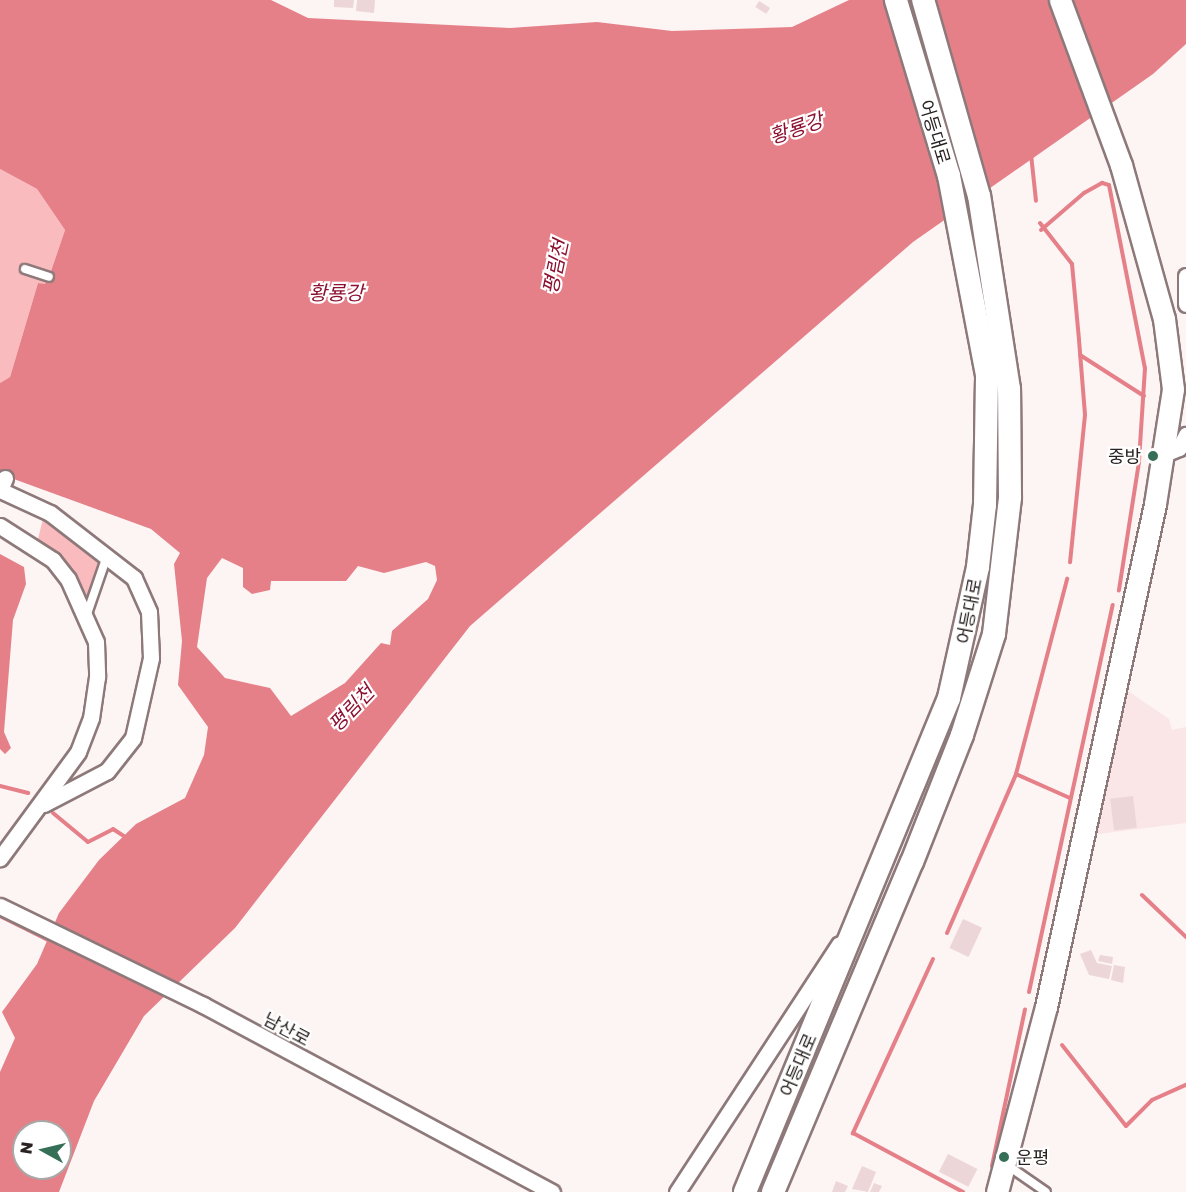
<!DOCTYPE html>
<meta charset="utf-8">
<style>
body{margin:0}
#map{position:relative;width:1186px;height:1192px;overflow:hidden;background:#fdf4f4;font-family:"Golos Text","Noto Sans KR",sans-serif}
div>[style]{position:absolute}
.built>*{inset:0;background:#fae6e7}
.green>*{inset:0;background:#fabbbe}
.water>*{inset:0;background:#e58089}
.stream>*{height:4px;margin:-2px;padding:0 2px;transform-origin:2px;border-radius:2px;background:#e58089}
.building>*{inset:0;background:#edd6d7;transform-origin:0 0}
.roads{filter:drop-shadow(2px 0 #8e797a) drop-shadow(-2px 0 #8e797a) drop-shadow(0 2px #8e797a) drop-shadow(0 -2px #8e797a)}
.service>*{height:8px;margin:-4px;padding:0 4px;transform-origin:4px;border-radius:4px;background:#fff}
.minor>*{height:15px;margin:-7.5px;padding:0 7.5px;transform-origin:7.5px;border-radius:7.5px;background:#fff}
.secondary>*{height:21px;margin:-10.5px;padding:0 10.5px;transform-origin:10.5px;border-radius:10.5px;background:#fff}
.primary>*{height:22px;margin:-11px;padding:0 11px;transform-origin:11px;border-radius:11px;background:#fff}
.dots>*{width:16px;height:16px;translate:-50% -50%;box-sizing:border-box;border:3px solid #fff;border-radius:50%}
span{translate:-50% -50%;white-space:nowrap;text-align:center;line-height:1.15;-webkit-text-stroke:4.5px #fff;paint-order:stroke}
.street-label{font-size:18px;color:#2a2222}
.poi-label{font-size:18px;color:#2a2222}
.right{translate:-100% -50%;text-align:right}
.left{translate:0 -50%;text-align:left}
.water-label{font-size:20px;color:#8d1130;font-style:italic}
.north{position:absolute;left:12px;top:1120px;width:60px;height:60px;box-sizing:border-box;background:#fff;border:2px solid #aaa7a7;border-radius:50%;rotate:278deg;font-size:16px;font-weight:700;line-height:24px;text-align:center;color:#2a2222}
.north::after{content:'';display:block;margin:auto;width:21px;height:27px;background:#366f58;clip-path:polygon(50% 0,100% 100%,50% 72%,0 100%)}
</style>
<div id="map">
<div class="built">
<div style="clip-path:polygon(1122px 687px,1169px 719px,1172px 730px,1186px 727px,1186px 823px,1090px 835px)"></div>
</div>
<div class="green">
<div style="clip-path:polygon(0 169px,37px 189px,65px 230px,49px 277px,45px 285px,38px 283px,10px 377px,0 383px)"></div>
<div style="clip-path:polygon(44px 515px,97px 558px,101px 568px,88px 598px,38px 539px)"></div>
</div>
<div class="water">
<div style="clip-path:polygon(evenodd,0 0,271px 0,308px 18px,510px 28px,597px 22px,672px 31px,792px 27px,849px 0,1186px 0,1186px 44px,1153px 74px,913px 242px,470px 626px,235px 928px,144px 1016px,94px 1101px,59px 1192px,0 1192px,0 1072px,15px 1038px,2px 1012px,37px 964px,59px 913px,99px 860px,136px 824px,185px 798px,204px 755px,208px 727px,178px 685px,182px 641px,174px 564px,180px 553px,151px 529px,0 474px,0 383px,10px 377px,38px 283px,45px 284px,49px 277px,65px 230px,37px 189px,0 169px,0 0,222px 558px,243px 568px,243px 587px,252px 594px,270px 590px,271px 581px,346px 581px,358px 566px,384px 573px,426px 562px,435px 566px,437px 580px,428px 599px,392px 631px,390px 645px,381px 643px,345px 683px,291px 716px,270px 688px,225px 678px,197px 647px,207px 578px,222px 558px,0 0,24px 1132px,60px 1132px,60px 1168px,24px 1168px,24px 1132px)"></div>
<div style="clip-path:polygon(0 554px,24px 567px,26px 584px,13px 620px,4px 732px,11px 748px,5px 754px,0 749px)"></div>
</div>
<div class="stream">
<div style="left:1031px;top:154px;width:47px;rotate:83.9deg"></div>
<div style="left:1040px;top:223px;width:52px;rotate:52deg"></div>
<div style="left:1072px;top:264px;width:76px;rotate:84.7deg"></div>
<div style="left:1079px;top:340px;width:75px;rotate:85.4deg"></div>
<div style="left:1085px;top:415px;width:148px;rotate:95.8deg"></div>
<div style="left:1041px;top:230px;width:57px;rotate:-40.7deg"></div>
<div style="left:1084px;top:193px;width:21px;rotate:-29deg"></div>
<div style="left:1102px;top:183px;width:7px;rotate:16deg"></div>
<div style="left:1109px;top:185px;width:187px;rotate:78.9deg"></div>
<div style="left:1145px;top:368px;width:94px;rotate:93.7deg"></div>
<div style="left:1139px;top:462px;width:130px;rotate:98.9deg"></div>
<div style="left:1080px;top:355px;width:76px;rotate:32.6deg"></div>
<div style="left:1016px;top:774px;width:59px;rotate:24deg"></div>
<div style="left:0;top:786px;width:29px;rotate:14deg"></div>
<div style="left:53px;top:813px;width:45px;rotate:39.6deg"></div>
<div style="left:88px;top:842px;width:28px;rotate:-27deg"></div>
<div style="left:113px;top:829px;width:20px;rotate:33deg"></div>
<div style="left:1142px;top:895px;width:61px;rotate:43.7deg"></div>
<div style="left:0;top:916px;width:56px;rotate:26.6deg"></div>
<div style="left:947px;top:933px;width:173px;rotate:-66.5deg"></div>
<div style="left:1016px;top:774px;width:202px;rotate:-75.3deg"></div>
<div style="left:933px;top:959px;width:192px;rotate:114.7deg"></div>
<div style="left:853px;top:1133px;width:125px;rotate:28.2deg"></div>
<div style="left:1029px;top:992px;width:396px;rotate:-77.8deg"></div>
<div style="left:1062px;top:1045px;width:103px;rotate:51.7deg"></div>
<div style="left:1126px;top:1126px;width:37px;rotate:-45deg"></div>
<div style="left:1152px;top:1100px;width:37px;rotate:-24deg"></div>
<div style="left:992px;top:1166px;width:160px;rotate:-78.1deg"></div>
</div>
<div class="building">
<div style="clip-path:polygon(334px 0,354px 0,353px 8px,334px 7px)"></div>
<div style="clip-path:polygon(357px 0,375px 0,374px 13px,356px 11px)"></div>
<div style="left:759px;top:1px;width:13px;height:7px;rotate:32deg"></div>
<div style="left:1133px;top:796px;width:32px;height:23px;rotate:83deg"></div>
<div style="left:963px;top:919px;width:21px;height:32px;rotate:25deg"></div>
<div style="clip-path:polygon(1091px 950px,1097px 963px,1112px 966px,1109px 979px,1089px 975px,1080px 954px)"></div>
<div style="clip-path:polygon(1100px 955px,1113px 957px,1112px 964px,1098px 961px)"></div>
<div style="clip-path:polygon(1114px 965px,1125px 967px,1123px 983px,1111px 980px)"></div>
<div style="left:948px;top:1154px;width:33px;height:20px;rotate:27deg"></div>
<div style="clip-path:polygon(862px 1166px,876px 1172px,868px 1192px,852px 1189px)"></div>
<div style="clip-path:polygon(836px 1181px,848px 1186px,845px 1192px,832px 1192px)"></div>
<div style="clip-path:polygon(874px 1183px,882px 1186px,879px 1192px,870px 1192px)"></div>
</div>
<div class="roads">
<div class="service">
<div style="left:25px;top:269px;width:25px;rotate:18deg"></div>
<div style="left:87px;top:614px;width:61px;rotate:-71deg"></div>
<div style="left:1007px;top:1165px;width:47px;rotate:34.7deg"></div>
</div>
<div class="minor">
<div style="left:1186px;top:276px;width:28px;rotate:90deg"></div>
<div style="left:1164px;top:454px;width:16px;rotate:-22deg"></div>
<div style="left:1179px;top:448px;width:15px;rotate:-62deg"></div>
<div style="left:5px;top:478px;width:13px;rotate:113deg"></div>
<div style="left:0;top:490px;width:55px;rotate:24.7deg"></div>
<div style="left:50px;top:513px;width:106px;rotate:37.7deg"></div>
<div style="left:134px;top:578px;width:37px;rotate:66deg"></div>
<div style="left:149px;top:612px;width:46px;rotate:87.5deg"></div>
<div style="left:151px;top:658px;width:82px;rotate:102.7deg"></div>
<div style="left:133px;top:738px;width:42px;rotate:128.2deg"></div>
<div style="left:107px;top:771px;width:71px;rotate:152.4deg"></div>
<div style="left:0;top:526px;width:63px;rotate:32.7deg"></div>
<div style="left:53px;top:560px;width:24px;rotate:52deg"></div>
<div style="left:68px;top:579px;width:69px;rotate:66deg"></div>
<div style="left:96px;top:642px;width:35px;rotate:88deg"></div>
<div style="left:97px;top:677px;width:41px;rotate:98.3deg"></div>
<div style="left:91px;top:718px;width:36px;rotate:111deg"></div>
<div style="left:78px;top:752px;width:132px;rotate:126.3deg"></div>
<div style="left:0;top:906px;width:226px;rotate:26deg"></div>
<div style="left:203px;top:1005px;width:396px;rotate:28.2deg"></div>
<div style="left:677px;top:1192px;width:296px;rotate:-56.8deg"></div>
</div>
<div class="secondary">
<div style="left:997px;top:1192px;width:191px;rotate:-75.2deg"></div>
<div style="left:1046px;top:1007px;width:515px;rotate:-77.77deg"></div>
<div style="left:1155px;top:504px;width:116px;rotate:-81.1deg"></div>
<div style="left:1173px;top:389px;width:71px;rotate:-97.3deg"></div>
<div style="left:1164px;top:319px;width:160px;rotate:-105.6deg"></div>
<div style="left:1121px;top:165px;width:176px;rotate:-110.3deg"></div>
</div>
<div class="primary">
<div style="left:745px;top:1192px;width:534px;rotate:-67.56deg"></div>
<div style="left:949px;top:698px;width:134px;rotate:-77.5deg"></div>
<div style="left:978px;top:567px;width:62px;rotate:-83.6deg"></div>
<div style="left:985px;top:505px;width:130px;rotate:-89.1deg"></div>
<div style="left:987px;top:375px;width:203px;rotate:-100.8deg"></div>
<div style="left:949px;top:176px;width:184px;rotate:-106.8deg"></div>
<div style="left:773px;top:1192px;width:358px;rotate:-67.2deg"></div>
<div style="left:912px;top:862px;width:136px;rotate:-68.5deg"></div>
<div style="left:962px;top:735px;width:106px;rotate:-72.4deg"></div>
<div style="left:994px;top:634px;width:138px;rotate:-83.3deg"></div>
<div style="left:1010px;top:497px;width:108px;rotate:-90.5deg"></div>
<div style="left:1009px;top:389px;width:195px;rotate:-98.8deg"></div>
<div style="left:979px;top:196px;width:204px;rotate:-105.9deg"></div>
</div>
</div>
<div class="dots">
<div style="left:1153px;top:456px;background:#366f58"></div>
<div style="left:1004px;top:1157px;background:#366f58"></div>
</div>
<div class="street-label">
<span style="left:935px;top:132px;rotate:73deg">어등대로</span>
<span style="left:969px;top:611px;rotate:-79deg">어등대로</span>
<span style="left:287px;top:1029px;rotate:28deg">남산로</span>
<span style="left:798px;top:1065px;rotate:-67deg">어등대로</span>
</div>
<div class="poi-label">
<span class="right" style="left:1141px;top:456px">중방</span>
<span class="left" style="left:1016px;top:1157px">운평</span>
</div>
<div class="water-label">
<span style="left:796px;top:128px;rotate:-19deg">황룡강</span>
<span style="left:555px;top:267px;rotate:-78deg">평림천</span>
<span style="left:336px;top:292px">황룡강</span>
<span style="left:351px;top:708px;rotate:-46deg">평림천</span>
</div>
<div class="north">N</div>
</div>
